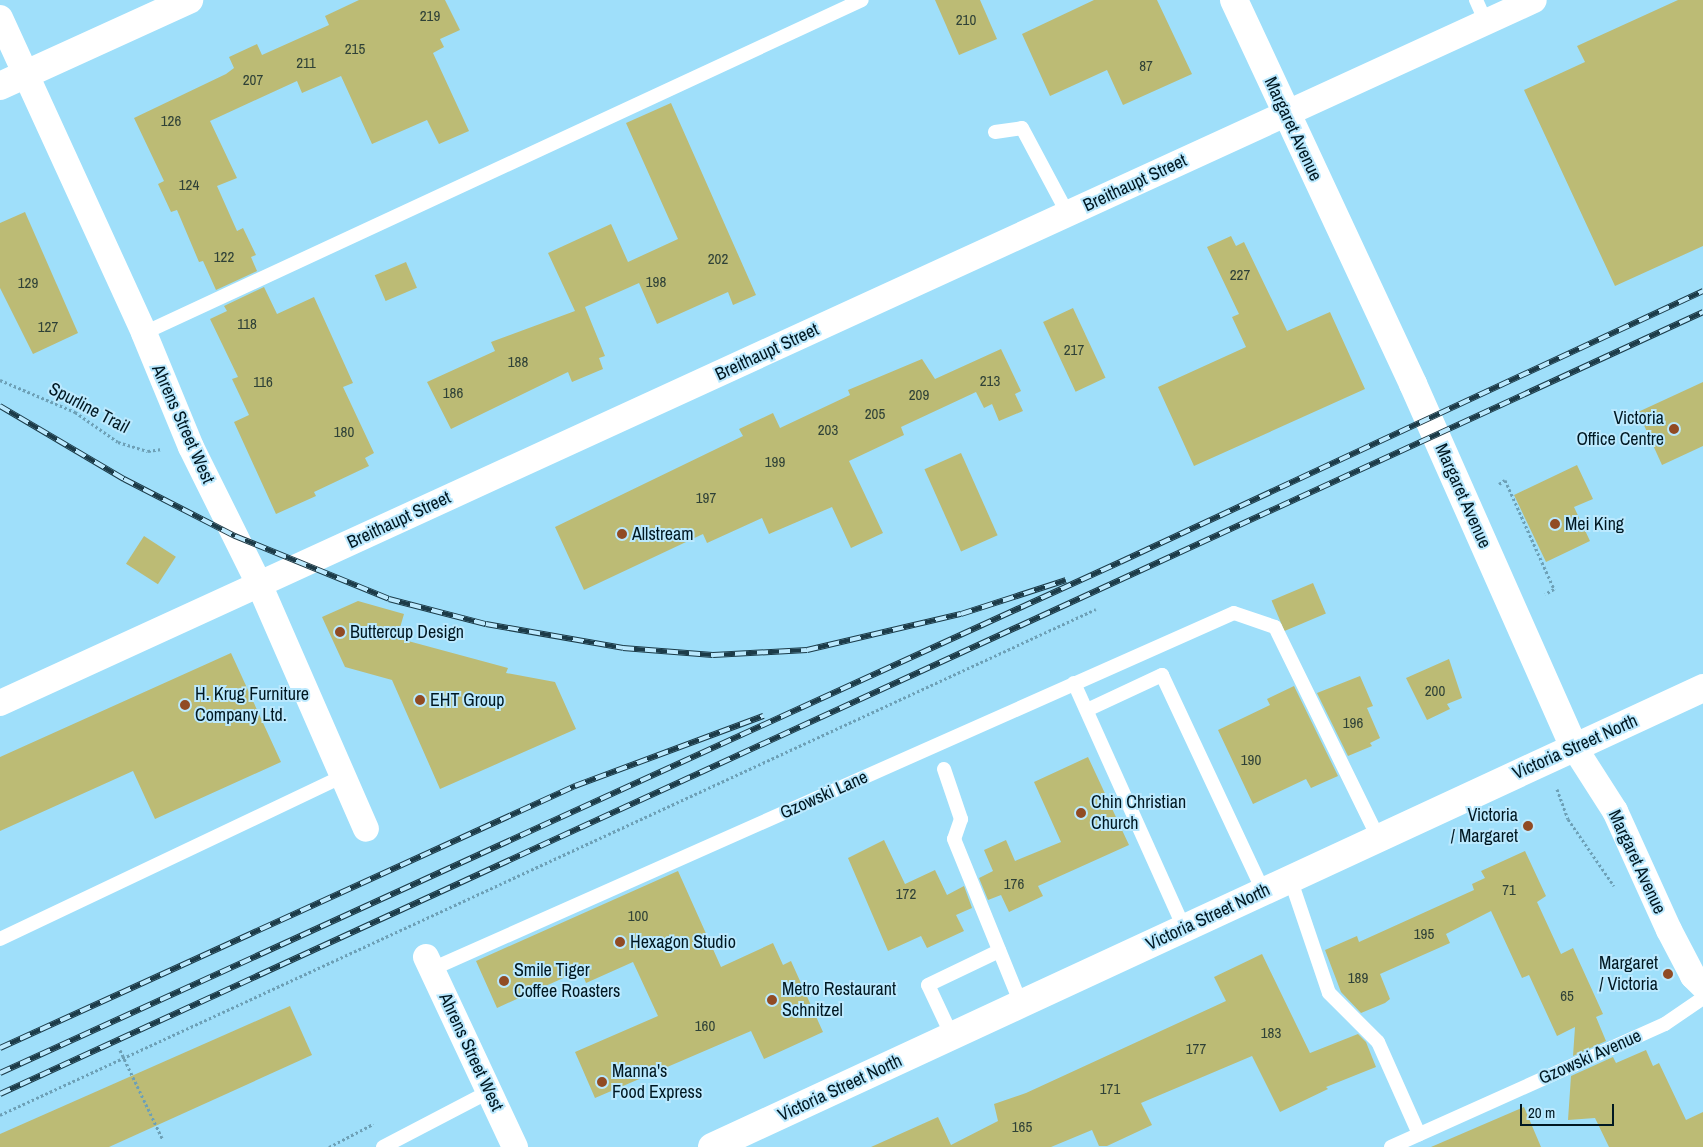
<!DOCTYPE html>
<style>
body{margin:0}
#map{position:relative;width:1703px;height:1147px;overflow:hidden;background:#9fdffa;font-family:"Archivo Narrow",sans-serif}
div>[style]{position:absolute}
.building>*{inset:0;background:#bcbb75;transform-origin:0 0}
.path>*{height:3px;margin-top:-1.5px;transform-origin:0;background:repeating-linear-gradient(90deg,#6da0b6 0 2.5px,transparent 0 5px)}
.lane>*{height:14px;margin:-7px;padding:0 7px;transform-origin:7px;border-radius:7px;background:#fff}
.street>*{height:26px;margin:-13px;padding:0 13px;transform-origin:13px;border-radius:13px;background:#fff}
.secondary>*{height:28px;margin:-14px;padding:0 14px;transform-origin:14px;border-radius:14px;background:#fff}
.rail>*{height:5.5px;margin-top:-2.75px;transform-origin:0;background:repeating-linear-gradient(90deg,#bbe9fe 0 11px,#1c3b48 0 22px);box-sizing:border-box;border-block:1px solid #1c3b48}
.dots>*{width:14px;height:14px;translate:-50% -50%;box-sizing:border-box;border:2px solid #bbe9fe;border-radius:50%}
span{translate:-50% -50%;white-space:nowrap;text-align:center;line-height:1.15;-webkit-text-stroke:4px #bbe9fe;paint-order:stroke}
.number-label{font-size:15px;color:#2f4137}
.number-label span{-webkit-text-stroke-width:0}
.street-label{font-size:18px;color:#001822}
.poi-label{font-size:18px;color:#001822}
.right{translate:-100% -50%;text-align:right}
.left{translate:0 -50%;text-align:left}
.scale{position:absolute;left:1520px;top:1104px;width:94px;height:22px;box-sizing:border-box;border:2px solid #001822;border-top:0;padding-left:6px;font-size:15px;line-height:18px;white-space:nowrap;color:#001822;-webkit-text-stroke:4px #bbe9fe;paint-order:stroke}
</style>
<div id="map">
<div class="building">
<div style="clip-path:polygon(359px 0,445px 0,460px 30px,440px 39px,444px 47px,433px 53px,469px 131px,439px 144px,427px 120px,372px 144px,341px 76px,302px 93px,297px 81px,210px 121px,237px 178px,217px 186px,237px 231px,243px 228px,256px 255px,251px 257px,257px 271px,216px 290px,203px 261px,199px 262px,177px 210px,171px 212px,158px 184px,164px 181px,134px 118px,226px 74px,234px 68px,229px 57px,257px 44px,262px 55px,329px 25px,325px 16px)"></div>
<div style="clip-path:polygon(935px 0,980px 0,997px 39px,959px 55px)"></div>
<div style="clip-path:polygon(1094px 0,1157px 0,1192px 74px,1123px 105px,1107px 70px,1050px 96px,1022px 34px)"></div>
<div style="clip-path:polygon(1678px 0,1703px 0,1703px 246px,1615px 286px,1524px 90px,1585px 62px,1577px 46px)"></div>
<div style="clip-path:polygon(671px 103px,756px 295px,733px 305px,728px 292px,657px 324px,639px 283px,585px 307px,605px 356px,599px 358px,603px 369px,572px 382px,568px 372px,451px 429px,427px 382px,495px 351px,491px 342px,575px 311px,548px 253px,611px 224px,628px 262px,678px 239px,626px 123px)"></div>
<div style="clip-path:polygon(25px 212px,78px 333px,33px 354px,0 288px,0 223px)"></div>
<div style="clip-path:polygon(1231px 236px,1236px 246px,1244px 242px,1287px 331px,1330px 312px,1365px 389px,1194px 466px,1158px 387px,1246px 347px,1232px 317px,1239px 314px,1207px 247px)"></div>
<div style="left:406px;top:262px;width:28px;height:34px;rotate:67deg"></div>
<div style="clip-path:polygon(264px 287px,277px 314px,314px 297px,353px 383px,343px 387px,374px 453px,365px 458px,369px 466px,314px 492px,316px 496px,276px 514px,234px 422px,249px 415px,232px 379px,238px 377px,210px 319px,227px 311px,224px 306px)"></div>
<div style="left:1073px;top:308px;width:77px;height:33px;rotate:65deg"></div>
<div style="clip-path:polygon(1001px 349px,1021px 391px,1015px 394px,1023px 411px,999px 421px,992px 404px,984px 408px,976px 392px,901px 427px,904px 435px,849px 461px,883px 533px,851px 548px,832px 507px,769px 534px,762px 518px,707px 543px,703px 534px,584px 590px,555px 527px,743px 436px,739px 429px,773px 413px,780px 428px,850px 395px,848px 390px,922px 359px,935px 379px)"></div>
<div style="clip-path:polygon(1703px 382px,1703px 446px,1662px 465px,1638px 412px)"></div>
<div style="left:961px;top:453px;width:90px;height:40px;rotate:66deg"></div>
<div style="clip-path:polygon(1577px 465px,1593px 499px,1574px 507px,1590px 541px,1546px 562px,1514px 495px)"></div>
<div style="left:144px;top:536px;width:38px;height:33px;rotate:33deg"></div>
<div style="left:1313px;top:583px;width:33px;height:45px;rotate:67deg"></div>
<div style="clip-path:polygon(358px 601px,404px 614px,397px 638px,508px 668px,506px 673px,555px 682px,576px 729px,440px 789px,392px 680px,345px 667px,322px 617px)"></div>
<div style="clip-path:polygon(231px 653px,281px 762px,155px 819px,133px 771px,0 831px,0 757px)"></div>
<div style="clip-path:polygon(1449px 659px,1462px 698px,1447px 704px,1450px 709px,1427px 720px,1406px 678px)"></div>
<div style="clip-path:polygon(1360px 676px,1373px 706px,1367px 708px,1380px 738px,1370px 743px,1372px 746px,1348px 756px,1317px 693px)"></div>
<div style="clip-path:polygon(1294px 686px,1338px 776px,1311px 788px,1306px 779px,1253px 804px,1218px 730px,1270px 705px,1267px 699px)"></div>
<div style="clip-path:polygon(1088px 757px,1129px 845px,1038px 886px,1043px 896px,1009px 912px,1001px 895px,988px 900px,979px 878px,993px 871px,984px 850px,1006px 840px,1015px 861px,1061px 842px,1034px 782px)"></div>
<div style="clip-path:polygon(884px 840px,905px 884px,935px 870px,947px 895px,964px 886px,972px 908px,956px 915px,964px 931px,927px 948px,921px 936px,888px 951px,848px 858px)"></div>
<div style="clip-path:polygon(1525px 851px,1546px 896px,1537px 902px,1561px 954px,1573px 948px,1603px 1014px,1596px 1017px,1606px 1041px,1573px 1056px,1575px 1027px,1557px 1036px,1529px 975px,1522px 978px,1491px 911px,1446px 934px,1450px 943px,1380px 974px,1390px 999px,1385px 1003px,1361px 1013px,1341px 992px,1325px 950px,1357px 936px,1359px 942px,1474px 890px,1472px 884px,1485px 878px,1481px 871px)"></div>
<div style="clip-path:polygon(678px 871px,721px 967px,773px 943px,783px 965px,791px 961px,823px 1032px,764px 1059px,751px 1031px,595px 1098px,575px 1052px,658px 1016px,633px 962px,586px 983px,581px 970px,497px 1008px,476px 961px)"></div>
<div style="clip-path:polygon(1262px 954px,1310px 1053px,1358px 1034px,1366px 1042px,1376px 1067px,1326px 1087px,1328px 1089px,1280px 1112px,1252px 1056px,1141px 1103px,1152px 1125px,1107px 1146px,1099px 1146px,1092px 1130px,1051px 1147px,871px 1147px,938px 1117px,951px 1145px,998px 1121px,994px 1104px,1026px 1093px,1226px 1001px,1214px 977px)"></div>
<div style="clip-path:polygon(290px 1006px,312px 1055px,109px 1147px,0 1147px,0 1134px)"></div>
<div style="clip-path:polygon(1646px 1050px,1653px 1066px,1659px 1063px,1686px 1120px,1703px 1112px,1703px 1147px,1609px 1147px,1595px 1118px,1568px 1120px,1571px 1076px,1613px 1057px,1616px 1063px)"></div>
<div style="clip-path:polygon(1524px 1107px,1541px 1147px,1431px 1147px)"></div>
</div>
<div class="path">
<div style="left:0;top:380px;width:82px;rotate:23.1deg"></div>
<div style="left:75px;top:412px;width:52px;rotate:34.9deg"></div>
<div style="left:118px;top:442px;width:31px;rotate:17deg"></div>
<div style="left:148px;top:451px;width:14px;rotate:-8deg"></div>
<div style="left:1499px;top:484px;width:7px;rotate:-34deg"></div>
<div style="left:1505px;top:480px;width:120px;rotate:65.8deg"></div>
<div style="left:1554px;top:589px;width:10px;rotate:151deg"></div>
<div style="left:1557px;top:789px;width:32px;rotate:70deg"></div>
<div style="left:1568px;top:819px;width:81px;rotate:55.5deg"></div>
<div style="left:120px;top:1050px;width:98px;rotate:64.5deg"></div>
<div style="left:0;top:1115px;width:1207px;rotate:-24.78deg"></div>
<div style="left:329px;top:1147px;width:50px;rotate:-27.6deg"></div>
</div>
<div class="lane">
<div style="left:1476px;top:0;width:24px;rotate:66deg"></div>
<div style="left:995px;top:132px;width:27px;rotate:-8deg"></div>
<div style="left:1022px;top:128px;width:98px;rotate:61.9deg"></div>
<div style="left:144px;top:333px;width:791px;rotate:-24.88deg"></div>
<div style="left:1074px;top:683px;width:269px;rotate:65.8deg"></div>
<div style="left:1087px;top:710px;width:83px;rotate:-25deg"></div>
<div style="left:1162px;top:675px;width:238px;rotate:64.9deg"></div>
<div style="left:944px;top:769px;width:53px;rotate:71.2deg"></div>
<div style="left:961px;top:819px;width:21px;rotate:109deg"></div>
<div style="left:954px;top:839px;width:178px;rotate:67.9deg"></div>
<div style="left:1290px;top:878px;width:121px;rotate:71.3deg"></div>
<div style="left:1329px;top:993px;width:69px;rotate:45deg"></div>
<div style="left:1378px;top:1042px;width:101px;rotate:66deg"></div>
<div style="left:0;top:939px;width:380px;rotate:-25.4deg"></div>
<div style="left:432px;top:969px;width:877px;rotate:-23.94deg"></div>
<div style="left:1234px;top:613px;width:43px;rotate:18.9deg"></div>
<div style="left:1275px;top:627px;width:234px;rotate:63.9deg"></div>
<div style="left:952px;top:1036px;width:56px;rotate:-115.2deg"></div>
<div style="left:928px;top:985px;width:79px;rotate:-25.6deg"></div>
<div style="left:383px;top:1147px;width:121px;rotate:-27.6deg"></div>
<div style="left:1391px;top:1147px;width:300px;rotate:-24.2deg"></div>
<div style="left:1665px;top:1024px;width:46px;rotate:-34.4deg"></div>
</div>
<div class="street">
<div style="left:0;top:18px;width:346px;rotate:65.4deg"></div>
<div style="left:144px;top:333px;width:123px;rotate:67.6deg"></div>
<div style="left:191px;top:447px;width:153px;rotate:63.6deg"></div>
<div style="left:259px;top:584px;width:267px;rotate:66.4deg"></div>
<div style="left:0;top:703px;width:1687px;rotate:-24.62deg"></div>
<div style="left:1574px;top:747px;width:76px;rotate:57.4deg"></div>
<div style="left:1615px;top:811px;width:131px;rotate:65.6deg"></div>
<div style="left:1669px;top:930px;width:52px;rotate:62.4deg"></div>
<div style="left:1693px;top:976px;width:14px;rotate:45deg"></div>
<div style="left:426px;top:957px;width:210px;rotate:64.9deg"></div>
</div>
<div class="secondary">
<div style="left:1234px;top:0;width:424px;rotate:65deg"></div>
<div style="left:1413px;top:384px;width:397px;rotate:66.1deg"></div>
<div style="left:0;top:86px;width:208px;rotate:-24.5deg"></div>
<div style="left:712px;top:1147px;width:1092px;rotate:-24.85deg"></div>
</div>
<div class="rail">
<div style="left:0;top:406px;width:144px;rotate:30.5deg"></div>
<div style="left:124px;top:479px;width:125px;rotate:27.2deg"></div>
<div style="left:235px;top:536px;width:166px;rotate:22.2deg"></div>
<div style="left:389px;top:599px;width:100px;rotate:14.5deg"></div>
<div style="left:486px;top:624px;width:139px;rotate:9.9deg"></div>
<div style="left:623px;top:648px;width:90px;rotate:4.4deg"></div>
<div style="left:713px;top:655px;width:94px;rotate:-3deg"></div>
<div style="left:807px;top:650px;width:158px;rotate:-13.2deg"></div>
<div style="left:961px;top:614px;width:110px;rotate:-17.9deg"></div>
<div style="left:0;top:1048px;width:632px;rotate:-24.5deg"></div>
<div style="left:575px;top:786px;width:201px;rotate:-20.4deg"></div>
<div style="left:0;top:1073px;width:1231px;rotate:-24.52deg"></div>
<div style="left:1120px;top:562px;width:643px;rotate:-24.93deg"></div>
<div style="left:0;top:1094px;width:1874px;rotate:-24.66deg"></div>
</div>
<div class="dots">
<div style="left:1674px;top:429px;background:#914b24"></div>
<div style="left:1555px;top:524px;background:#914b24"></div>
<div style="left:622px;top:534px;background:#914b24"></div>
<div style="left:340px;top:632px;background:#914b24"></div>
<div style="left:420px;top:700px;background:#914b24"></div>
<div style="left:185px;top:705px;background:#914b24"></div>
<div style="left:1081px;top:813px;background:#914b24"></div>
<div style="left:1528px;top:826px;background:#914b24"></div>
<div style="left:620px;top:942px;background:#914b24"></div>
<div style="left:1668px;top:974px;background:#914b24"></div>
<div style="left:504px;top:981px;background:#914b24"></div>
<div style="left:772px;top:1000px;background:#914b24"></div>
<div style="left:602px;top:1082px;background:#914b24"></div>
</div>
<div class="number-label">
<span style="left:430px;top:16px">219</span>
<span style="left:966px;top:20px">210</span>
<span style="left:355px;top:49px">215</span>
<span style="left:306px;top:63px">211</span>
<span style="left:1146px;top:66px">87</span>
<span style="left:253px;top:80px">207</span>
<span style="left:171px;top:121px">126</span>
<span style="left:189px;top:185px">124</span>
<span style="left:224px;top:257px">122</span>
<span style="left:718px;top:259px">202</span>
<span style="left:1240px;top:275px">227</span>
<span style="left:656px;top:282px">198</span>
<span style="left:28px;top:283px">129</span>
<span style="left:247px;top:324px">118</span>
<span style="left:48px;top:327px">127</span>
<span style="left:1074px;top:350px">217</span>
<span style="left:518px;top:362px">188</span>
<span style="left:990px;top:381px">213</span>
<span style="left:263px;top:382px">116</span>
<span style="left:453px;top:393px">186</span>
<span style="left:919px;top:395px">209</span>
<span style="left:875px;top:414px">205</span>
<span style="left:828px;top:430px">203</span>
<span style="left:344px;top:432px">180</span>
<span style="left:775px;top:462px">199</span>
<span style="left:706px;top:498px">197</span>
<span style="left:1435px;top:691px">200</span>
<span style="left:1353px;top:723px">196</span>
<span style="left:1251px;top:760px">190</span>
<span style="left:1014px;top:884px">176</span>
<span style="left:1509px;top:890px">71</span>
<span style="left:906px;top:894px">172</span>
<span style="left:638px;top:916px">100</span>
<span style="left:1424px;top:934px">195</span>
<span style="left:1358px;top:978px">189</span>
<span style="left:1567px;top:996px">65</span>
<span style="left:705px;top:1026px">160</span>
<span style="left:1271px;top:1033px">183</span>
<span style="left:1196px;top:1049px">177</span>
<span style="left:1110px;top:1089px">171</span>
<span style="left:1022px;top:1127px">165</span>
</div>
<div class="street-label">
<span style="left:1293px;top:129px;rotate:65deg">Margaret Avenue</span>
<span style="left:1135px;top:183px;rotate:-25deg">Breithaupt Street</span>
<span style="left:767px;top:352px;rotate:-25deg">Breithaupt Street</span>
<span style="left:89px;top:408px;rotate:28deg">Spurline Trail</span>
<span style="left:183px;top:424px;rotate:66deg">Ahrens Street West</span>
<span style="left:1463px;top:496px;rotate:66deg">Margaret Avenue</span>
<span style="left:399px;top:520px;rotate:-25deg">Breithaupt Street</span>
<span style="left:1575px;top:747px;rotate:-24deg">Victoria Street North</span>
<span style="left:824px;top:795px;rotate:-24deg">Gzowski Lane</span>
<span style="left:1637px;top:862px;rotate:65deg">Margaret Avenue</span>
<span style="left:1208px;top:917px;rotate:-25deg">Victoria Street North</span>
<span style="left:471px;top:1052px;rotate:65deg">Ahrens Street West</span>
<span style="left:1590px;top:1057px;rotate:-24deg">Gzowski Avenue</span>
<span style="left:840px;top:1088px;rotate:-25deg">Victoria Street North</span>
</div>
<div class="poi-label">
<span class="right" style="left:1664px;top:429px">Victoria<br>Office Centre</span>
<span class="left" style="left:1565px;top:524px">Mei King</span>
<span class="left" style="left:632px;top:534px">Allstream</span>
<span class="left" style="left:350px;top:632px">Buttercup Design</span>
<span class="left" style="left:195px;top:705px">H. Krug Furniture<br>Company Ltd.</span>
<span class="left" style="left:430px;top:700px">EHT Group</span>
<span class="left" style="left:1091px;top:813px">Chin Christian<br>Church</span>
<span class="right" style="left:1518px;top:826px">Victoria<br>/ Margaret</span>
<span class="left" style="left:630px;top:942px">Hexagon Studio</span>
<span class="right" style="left:1658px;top:974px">Margaret<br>/ Victoria</span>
<span class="left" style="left:514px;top:981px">Smile Tiger<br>Coffee Roasters</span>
<span class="left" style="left:782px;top:1000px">Metro Restaurant<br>Schnitzel</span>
<span class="left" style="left:612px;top:1082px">Manna's<br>Food Express</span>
</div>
<div class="scale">20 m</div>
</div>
